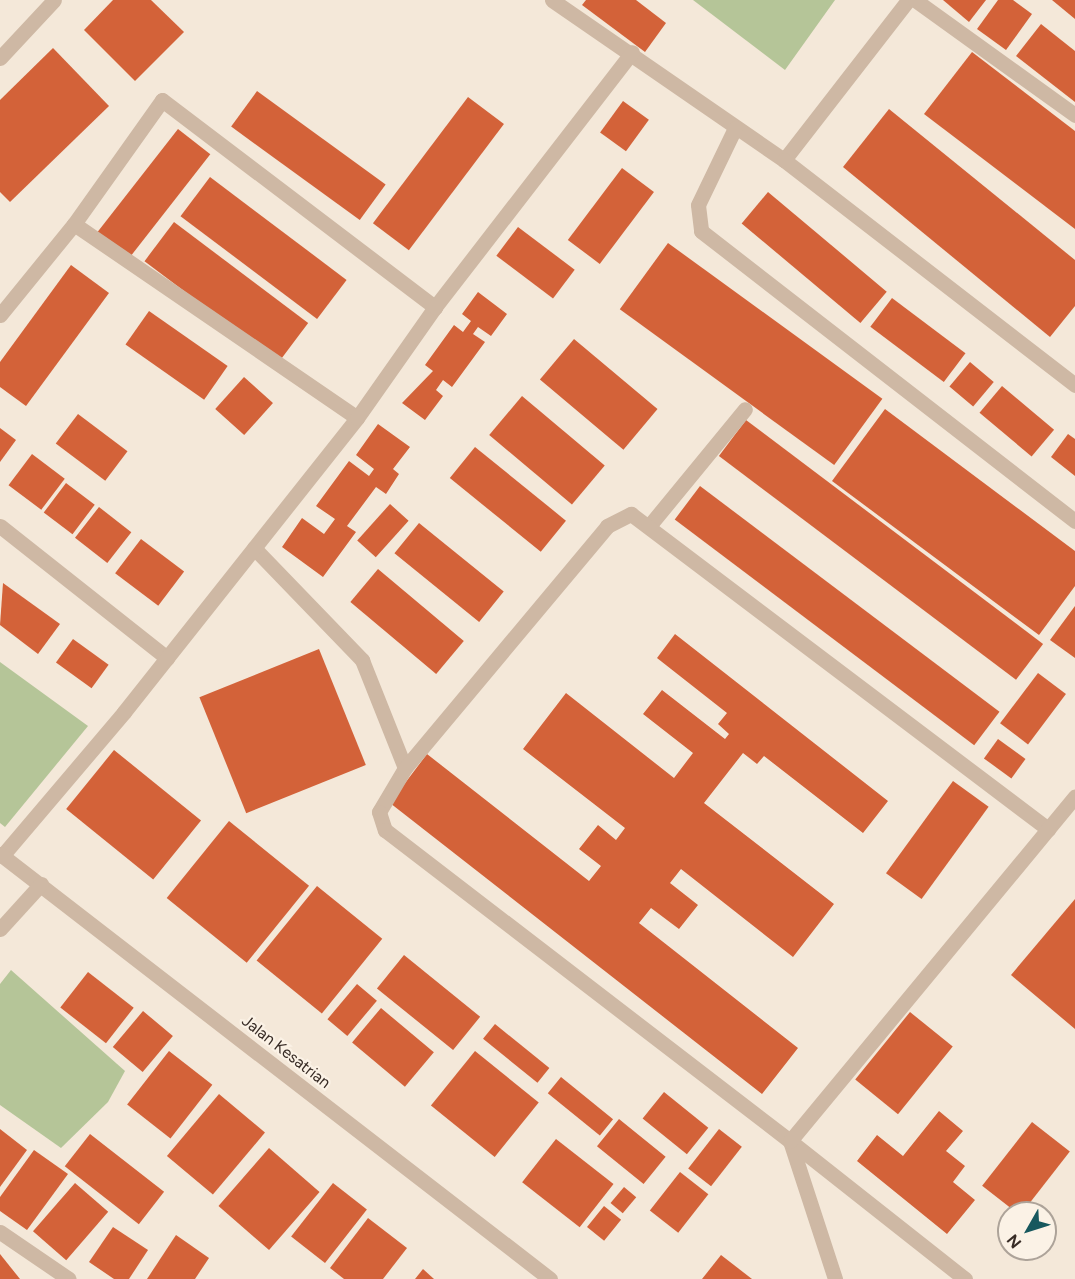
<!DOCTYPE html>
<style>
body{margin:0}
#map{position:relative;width:1075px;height:1279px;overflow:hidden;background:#f4e8d9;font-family:Figtree,sans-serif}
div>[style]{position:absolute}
.green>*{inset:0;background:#b5c598}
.building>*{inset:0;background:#d36239;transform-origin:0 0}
.service>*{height:15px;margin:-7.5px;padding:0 7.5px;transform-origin:7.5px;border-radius:7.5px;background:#ceb8a4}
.minor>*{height:15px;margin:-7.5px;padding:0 7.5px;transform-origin:7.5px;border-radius:7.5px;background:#ceb8a4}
span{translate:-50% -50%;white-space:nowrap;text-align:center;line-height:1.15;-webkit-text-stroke:4.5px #fbf2e6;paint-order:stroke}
.street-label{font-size:16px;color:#382c26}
.north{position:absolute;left:997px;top:1201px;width:60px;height:60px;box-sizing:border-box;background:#fbf2e6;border:2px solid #ada399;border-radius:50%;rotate:231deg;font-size:16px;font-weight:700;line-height:24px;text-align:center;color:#382c26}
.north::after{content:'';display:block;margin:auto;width:21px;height:27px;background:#17585e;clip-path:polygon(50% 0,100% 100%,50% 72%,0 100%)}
</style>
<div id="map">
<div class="green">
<div style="clip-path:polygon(693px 0,835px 0,785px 70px)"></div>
<div style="clip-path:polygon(0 662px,88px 726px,5px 827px,0 823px)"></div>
<div style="clip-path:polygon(11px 970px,125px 1071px,108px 1102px,61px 1148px,0 1105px,0 984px)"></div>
</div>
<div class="building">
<div style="clip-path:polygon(113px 0,151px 0,184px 32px,135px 81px,84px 30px)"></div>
<div style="clip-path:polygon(586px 0,636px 0,666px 23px,645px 52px,582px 5px)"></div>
<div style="clip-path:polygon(943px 0,986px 0,969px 22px)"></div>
<div style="clip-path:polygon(998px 0,1013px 0,1032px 14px,1006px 50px,977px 29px)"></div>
<div style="clip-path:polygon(1052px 0,1075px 0,1075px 19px)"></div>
<div style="clip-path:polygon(1041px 24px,1075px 51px,1075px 102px,1016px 56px)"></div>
<div style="clip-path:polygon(53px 48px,109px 106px,10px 202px,0 192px,0 100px)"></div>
<div style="clip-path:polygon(972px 52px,1075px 131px,1075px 229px,924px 114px)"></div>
<div style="left:257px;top:91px;width:159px;height:44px;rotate:36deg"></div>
<div style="left:468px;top:97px;width:45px;height:158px;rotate:37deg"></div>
<div style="left:623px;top:101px;width:32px;height:39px;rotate:36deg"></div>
<div style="clip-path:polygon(889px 109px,1075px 260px,1075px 306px,1050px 337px,843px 167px)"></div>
<div style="left:178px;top:129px;width:41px;height:132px;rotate:38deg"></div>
<div style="left:622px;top:168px;width:40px;height:90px;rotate:37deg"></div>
<div style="left:210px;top:177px;width:171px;height:49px;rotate:37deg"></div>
<div style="left:768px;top:192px;width:155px;height:41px;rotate:40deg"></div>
<div style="left:174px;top:222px;width:168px;height:49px;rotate:37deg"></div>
<div style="left:518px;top:227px;width:71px;height:36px;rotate:37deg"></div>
<div style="left:668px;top:243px;width:265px;height:82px;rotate:36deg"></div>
<div style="clip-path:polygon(71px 265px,109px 293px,26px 406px,0 387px,0 362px)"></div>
<div style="clip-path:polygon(478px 292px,507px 314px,491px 336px,478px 327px,473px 334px,485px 342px,452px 387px,443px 380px,436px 390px,443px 396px,425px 420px,402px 403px,433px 371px,425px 365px,454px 325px,463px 332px,471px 321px,462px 314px)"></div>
<div style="left:892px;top:298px;width:92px;height:36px;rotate:37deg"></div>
<div style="left:149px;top:311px;width:96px;height:41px;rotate:35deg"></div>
<div style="left:574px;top:339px;width:109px;height:53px;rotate:40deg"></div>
<div style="left:970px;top:362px;width:31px;height:32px;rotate:40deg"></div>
<div style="left:244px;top:377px;width:39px;height:43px;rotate:42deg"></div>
<div style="left:1002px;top:386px;width:68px;height:35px;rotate:40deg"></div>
<div style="left:522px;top:396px;width:108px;height:51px;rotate:40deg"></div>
<div style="clip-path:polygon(885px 409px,1075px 551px,1075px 586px,1039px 635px,832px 481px)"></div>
<div style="left:78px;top:414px;width:62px;height:37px;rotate:37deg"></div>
<div style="left:746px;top:420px;width:372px;height:45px;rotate:37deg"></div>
<div style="clip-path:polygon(378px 424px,410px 447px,393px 469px,399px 474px,386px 494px,376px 487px,347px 526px,356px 532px,323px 577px,282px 547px,302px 518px,324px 534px,335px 519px,316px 506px,349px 461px,369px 476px,374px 469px,356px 455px)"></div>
<div style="clip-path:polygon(0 428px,16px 440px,0 462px)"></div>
<div style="clip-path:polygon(1068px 434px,1075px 439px,1075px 476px,1051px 457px)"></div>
<div style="left:475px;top:447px;width:117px;height:40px;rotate:39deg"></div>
<div style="left:32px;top:454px;width:41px;height:39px;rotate:37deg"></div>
<div style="left:66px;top:483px;width:36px;height:37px;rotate:37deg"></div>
<div style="left:700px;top:486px;width:375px;height:42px;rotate:37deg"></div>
<div style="left:390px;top:504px;width:25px;height:49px;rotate:42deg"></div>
<div style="left:99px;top:507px;width:41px;height:39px;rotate:38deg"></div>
<div style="left:419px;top:523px;width:109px;height:39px;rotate:39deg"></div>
<div style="left:141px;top:539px;width:54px;height:43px;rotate:37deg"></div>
<div style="left:378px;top:569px;width:112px;height:43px;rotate:40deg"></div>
<div style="clip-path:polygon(3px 583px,60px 624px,38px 654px,0 625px)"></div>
<div style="clip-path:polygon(1075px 606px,1075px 658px,1050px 640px)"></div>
<div style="clip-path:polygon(675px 634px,888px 801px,863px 833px,764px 756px,757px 764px,743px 753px,704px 803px,834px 904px,793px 957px,681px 869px,670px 883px,698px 905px,679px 929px,651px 908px,639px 923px,798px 1048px,762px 1094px,390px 803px,427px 754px,589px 881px,601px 866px,579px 849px,598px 825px,616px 840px,625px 828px,523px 749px,566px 693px,674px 778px,693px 753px,643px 714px,662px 690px,725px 739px,729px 734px,718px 724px,727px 713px,657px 658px)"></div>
<div style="left:73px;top:639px;width:44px;height:29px;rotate:36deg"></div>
<div style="left:319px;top:649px;width:125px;height:129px;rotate:68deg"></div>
<div style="left:1038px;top:673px;width:35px;height:63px;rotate:37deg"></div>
<div style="left:998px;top:739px;width:34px;height:24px;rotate:36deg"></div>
<div style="left:114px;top:750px;width:112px;height:76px;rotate:39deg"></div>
<div style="left:953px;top:781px;width:44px;height:114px;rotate:36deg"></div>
<div style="left:229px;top:821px;width:103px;height:99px;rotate:39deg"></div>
<div style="left:317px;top:886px;width:84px;height:96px;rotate:39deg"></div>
<div style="clip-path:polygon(1075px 899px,1075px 1029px,1011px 975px)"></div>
<div style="left:404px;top:955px;width:98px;height:43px;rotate:39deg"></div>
<div style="left:88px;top:972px;width:58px;height:45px;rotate:38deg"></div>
<div style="left:357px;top:984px;width:26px;height:46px;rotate:40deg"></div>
<div style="left:381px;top:1008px;width:69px;height:45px;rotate:40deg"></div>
<div style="left:143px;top:1011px;width:39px;height:47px;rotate:40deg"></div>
<div style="left:910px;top:1012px;width:55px;height:87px;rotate:39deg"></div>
<div style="left:495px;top:1024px;width:70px;height:19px;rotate:39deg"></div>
<div style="left:169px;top:1051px;width:55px;height:68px;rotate:38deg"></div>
<div style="left:475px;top:1051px;width:82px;height:70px;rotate:39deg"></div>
<div style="left:561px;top:1077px;width:67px;height:21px;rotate:39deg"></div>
<div style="left:664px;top:1092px;width:57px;height:34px;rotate:39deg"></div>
<div style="left:219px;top:1094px;width:60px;height:81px;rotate:40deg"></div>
<div style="clip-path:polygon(939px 1111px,963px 1131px,946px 1151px,965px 1166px,953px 1182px,975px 1200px,947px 1234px,857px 1161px,877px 1135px,903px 1156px)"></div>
<div style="left:619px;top:1119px;width:60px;height:35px;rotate:39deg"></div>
<div style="left:1032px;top:1122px;width:48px;height:81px;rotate:38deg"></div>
<div style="clip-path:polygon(0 1129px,27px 1150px,0 1187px)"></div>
<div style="left:719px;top:1129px;width:29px;height:50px;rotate:38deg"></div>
<div style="left:90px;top:1134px;width:94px;height:41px;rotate:38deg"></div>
<div style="left:556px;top:1139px;width:73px;height:55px;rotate:38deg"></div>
<div style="left:269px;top:1148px;width:67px;height:77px;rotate:41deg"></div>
<div style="clip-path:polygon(34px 1150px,68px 1174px,27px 1230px,0 1211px,0 1197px)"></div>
<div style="left:680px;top:1172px;width:36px;height:49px;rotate:38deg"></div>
<div style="left:75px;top:1183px;width:44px;height:64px;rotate:41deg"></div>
<div style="left:333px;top:1183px;width:43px;height:68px;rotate:38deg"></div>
<div style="left:624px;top:1187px;width:16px;height:21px;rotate:40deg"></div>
<div style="left:604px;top:1206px;width:22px;height:27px;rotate:39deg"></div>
<div style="clip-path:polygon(368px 1218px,407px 1248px,383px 1279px,344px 1279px,330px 1268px)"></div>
<div style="clip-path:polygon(113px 1227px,148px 1250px,129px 1279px,114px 1279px,89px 1262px)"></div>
<div style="clip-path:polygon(176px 1235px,209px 1258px,195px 1279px,147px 1279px)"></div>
<div style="clip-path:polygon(0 1254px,20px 1279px,0 1279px)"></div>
<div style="clip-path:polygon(721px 1255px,752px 1279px,702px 1279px)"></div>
<div style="clip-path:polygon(423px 1269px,434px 1279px,415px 1279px)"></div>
</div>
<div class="service">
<div style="left:552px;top:0;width:282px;rotate:34.6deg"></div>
<div style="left:784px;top:160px;width:202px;rotate:-52.2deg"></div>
<div style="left:915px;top:0;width:197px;rotate:35.7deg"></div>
<div style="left:735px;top:128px;width:85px;rotate:115.7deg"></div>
<div style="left:698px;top:205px;width:26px;rotate:83deg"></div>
<div style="left:701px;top:231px;width:473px;rotate:37.8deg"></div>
<div style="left:784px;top:160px;width:368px;rotate:37.7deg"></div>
<div style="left:74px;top:224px;width:343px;rotate:34.4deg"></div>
<div style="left:0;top:315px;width:117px;rotate:-50.9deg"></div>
<div style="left:74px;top:224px;width:152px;rotate:-54.6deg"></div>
<div style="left:162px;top:100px;width:343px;rotate:37.2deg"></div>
<div style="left:0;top:526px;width:213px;rotate:38.3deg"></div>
<div style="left:649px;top:526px;width:151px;rotate:-50.6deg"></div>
<div style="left:254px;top:548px;width:156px;rotate:46deg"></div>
<div style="left:362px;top:660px;width:116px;rotate:68.3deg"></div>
<div style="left:405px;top:768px;width:51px;rotate:120.6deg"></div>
<div style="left:379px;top:812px;width:19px;rotate:72deg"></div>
<div style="left:385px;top:830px;width:511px;rotate:37.52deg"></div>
<div style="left:790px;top:1141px;width:145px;rotate:71.9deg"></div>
<div style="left:405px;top:768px;width:315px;rotate:-50.1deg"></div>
<div style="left:607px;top:526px;width:27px;rotate:-27deg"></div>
<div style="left:631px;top:514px;width:523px;rotate:37.07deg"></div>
<div style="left:2px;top:856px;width:189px;rotate:-49.7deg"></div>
<div style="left:124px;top:712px;width:375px;rotate:-51.6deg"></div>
<div style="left:357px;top:418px;width:136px;rotate:-54.9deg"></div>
<div style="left:435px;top:307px;width:322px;rotate:-52.3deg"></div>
<div style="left:965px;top:1279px;width:223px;rotate:-141.7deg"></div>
<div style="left:790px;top:1141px;width:447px;rotate:-50.4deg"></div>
</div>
<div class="minor">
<div style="left:0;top:58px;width:79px;rotate:-47deg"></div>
<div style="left:0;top:854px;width:695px;rotate:37.69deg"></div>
<div style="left:0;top:929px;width:61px;rotate:-47.7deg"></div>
<div style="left:0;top:1232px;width:83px;rotate:34.3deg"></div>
</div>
<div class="street-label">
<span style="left:286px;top:1052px;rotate:38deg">Jalan Kesatrian</span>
</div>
<div class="north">N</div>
</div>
